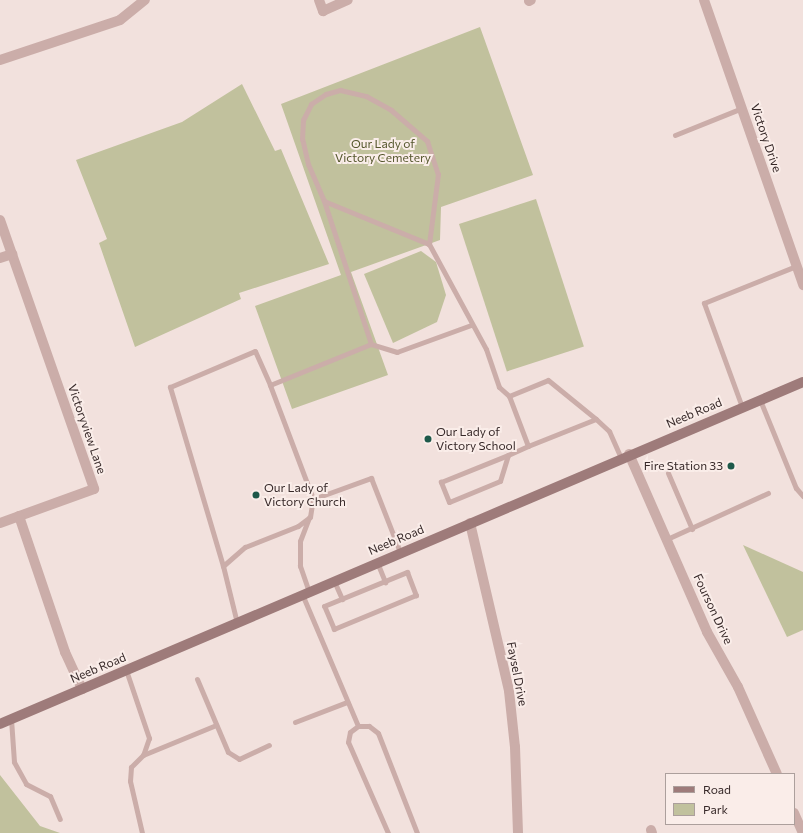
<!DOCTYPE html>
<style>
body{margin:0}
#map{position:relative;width:803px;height:833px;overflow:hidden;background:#f2e1dd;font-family:Commissioner,sans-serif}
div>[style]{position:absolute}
.green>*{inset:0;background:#c1c19d;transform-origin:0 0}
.lane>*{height:5px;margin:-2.5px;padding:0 2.5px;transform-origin:2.5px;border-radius:2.5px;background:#cbada9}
.street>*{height:10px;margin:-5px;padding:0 5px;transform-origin:5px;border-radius:5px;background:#cbada9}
.secondary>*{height:10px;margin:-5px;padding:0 5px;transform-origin:5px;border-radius:5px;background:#9e7b7a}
.dots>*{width:11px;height:11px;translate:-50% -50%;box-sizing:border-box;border:2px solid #faede9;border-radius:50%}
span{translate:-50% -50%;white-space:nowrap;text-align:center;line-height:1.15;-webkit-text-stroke:4px #faede9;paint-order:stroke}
.street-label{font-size:12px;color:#372929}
.park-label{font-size:12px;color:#54562c}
.poi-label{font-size:12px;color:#372929}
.left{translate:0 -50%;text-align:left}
.right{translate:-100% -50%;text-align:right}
.legend{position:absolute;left:665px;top:773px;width:130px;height:52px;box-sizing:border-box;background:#faede9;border:1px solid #ac9f9c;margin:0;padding:5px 7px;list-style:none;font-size:12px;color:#372929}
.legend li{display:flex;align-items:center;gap:8px;height:20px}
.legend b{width:20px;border:1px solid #ac9f9c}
</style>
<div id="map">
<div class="green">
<div style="clip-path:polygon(480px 27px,533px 175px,441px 207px,440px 240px,351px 272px,388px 375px,292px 409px,255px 306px,341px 275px,281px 104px)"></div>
<div style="clip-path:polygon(242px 84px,275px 151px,281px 149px,329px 264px,239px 293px,241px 299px,135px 347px,99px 243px,107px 239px,76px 160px,182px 122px)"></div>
<div style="left:536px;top:199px;width:155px;height:81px;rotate:72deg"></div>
<div style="clip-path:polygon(421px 251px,436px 262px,446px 295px,437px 322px,393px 343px,364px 274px)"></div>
<div style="clip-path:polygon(743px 545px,803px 572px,803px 630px,787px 637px)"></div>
<div style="clip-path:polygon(0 775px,40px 826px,60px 833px,0 833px)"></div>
</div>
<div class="lane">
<div style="left:675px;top:135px;width:72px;rotate:-21.9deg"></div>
<div style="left:324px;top:201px;width:40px;rotate:-113.4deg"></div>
<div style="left:308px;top:164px;width:26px;rotate:-103deg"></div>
<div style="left:302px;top:139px;width:19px;rotate:-87deg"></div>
<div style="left:303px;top:120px;width:18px;rotate:-63deg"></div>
<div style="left:311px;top:104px;width:18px;rotate:-34deg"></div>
<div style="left:326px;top:94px;width:15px;rotate:-16deg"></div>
<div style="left:340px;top:90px;width:27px;rotate:13deg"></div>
<div style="left:366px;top:96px;width:29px;rotate:29deg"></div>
<div style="left:391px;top:110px;width:48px;rotate:40.7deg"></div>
<div style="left:427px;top:141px;width:35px;rotate:72deg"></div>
<div style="left:438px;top:174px;width:71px;rotate:97.3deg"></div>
<div style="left:471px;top:325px;width:79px;rotate:160deg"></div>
<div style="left:397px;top:352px;width:27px;rotate:-163deg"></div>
<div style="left:371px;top:344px;width:151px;rotate:-108.2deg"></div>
<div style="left:324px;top:201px;width:113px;rotate:22.3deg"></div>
<div style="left:429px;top:244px;width:119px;rotate:61.5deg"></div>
<div style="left:486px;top:349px;width:40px;rotate:71.1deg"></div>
<div style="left:499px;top:387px;width:13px;rotate:42deg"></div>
<div style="left:760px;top:400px;width:95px;rotate:67.8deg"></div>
<div style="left:796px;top:488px;width:11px;rotate:49deg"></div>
<div style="left:742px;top:407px;width:111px;rotate:-110.1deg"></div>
<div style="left:704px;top:303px;width:99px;rotate:-21.9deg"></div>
<div style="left:528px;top:446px;width:53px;rotate:-110.8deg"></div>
<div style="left:509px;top:396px;width:42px;rotate:-22.3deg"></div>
<div style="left:548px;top:380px;width:62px;rotate:39.1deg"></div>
<div style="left:508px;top:455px;width:27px;rotate:107deg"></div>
<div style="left:500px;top:481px;width:55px;rotate:157.6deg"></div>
<div style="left:449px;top:502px;width:22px;rotate:-112deg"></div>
<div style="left:441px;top:482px;width:72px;rotate:-21.9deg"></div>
<div style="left:508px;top:455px;width:22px;rotate:-24deg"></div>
<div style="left:528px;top:446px;width:73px;rotate:-21.7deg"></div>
<div style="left:596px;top:419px;width:18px;rotate:43deg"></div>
<div style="left:609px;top:431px;width:30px;rotate:66deg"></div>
<div style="left:668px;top:473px;width:61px;rotate:66.8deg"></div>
<div style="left:313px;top:499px;width:122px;rotate:-110.7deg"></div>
<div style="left:270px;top:385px;width:109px;rotate:-22.1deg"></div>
<div style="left:667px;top:539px;width:111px;rotate:-24.5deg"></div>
<div style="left:377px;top:562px;width:22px;rotate:68deg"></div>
<div style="left:223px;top:566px;width:187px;rotate:-106.5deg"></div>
<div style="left:170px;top:387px;width:92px;rotate:-23deg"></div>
<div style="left:255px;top:351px;width:37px;rotate:66deg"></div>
<div style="left:407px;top:572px;width:25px;rotate:69deg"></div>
<div style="left:416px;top:595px;width:89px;rotate:157.5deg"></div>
<div style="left:334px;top:629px;width:25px;rotate:-113deg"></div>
<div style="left:324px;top:606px;width:90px;rotate:-22.3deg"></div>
<div style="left:334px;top:581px;width:20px;rotate:66deg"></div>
<div style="left:309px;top:592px;width:28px;rotate:-109deg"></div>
<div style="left:300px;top:566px;width:25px;rotate:-90deg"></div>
<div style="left:300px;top:541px;width:25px;rotate:-69deg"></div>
<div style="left:302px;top:594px;width:143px;rotate:67deg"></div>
<div style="left:237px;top:623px;width:59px;rotate:-103.8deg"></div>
<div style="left:223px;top:566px;width:29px;rotate:-41deg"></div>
<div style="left:245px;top:547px;width:57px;rotate:-21.6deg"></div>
<div style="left:298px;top:526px;width:15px;rotate:-37deg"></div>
<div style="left:310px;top:517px;width:18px;rotate:-81deg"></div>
<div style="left:313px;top:499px;width:62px;rotate:-19.9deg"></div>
<div style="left:371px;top:478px;width:79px;rotate:68.6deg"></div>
<div style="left:126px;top:670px;width:72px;rotate:71.3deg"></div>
<div style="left:149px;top:738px;width:18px;rotate:109deg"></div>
<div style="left:143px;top:755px;width:17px;rotate:135deg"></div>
<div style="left:131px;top:767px;width:14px;rotate:94deg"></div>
<div style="left:130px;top:781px;width:53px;rotate:77deg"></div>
<div style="left:197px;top:679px;width:79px;rotate:67deg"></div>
<div style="left:228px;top:752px;width:13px;rotate:32deg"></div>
<div style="left:239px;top:759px;width:33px;rotate:-25deg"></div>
<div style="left:11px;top:719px;width:43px;rotate:86deg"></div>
<div style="left:14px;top:762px;width:25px;rotate:61deg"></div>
<div style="left:26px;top:784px;width:27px;rotate:27deg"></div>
<div style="left:50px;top:796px;width:25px;rotate:67deg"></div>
<div style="left:295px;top:722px;width:56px;rotate:-21deg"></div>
<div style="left:143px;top:755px;width:79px;rotate:-22.3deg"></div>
<div style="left:388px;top:833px;width:99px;rotate:-113.7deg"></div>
<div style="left:348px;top:742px;width:10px;rotate:-79deg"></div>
<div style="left:350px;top:732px;width:10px;rotate:-37deg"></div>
<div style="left:358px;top:726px;width:11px"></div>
<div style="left:369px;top:726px;width:11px;rotate:38deg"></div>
<div style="left:378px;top:733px;width:107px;rotate:68.7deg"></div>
</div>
<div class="street">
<div style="left:319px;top:0;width:12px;rotate:70deg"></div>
<div style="left:323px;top:11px;width:27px;rotate:-24deg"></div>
<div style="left:704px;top:0;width:302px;rotate:70.8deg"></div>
<div style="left:529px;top:1px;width:2px;rotate:-27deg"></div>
<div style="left:0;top:60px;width:126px;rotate:-18.4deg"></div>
<div style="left:120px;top:20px;width:32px;rotate:-39deg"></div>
<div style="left:0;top:220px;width:285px;rotate:70.7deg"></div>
<div style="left:94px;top:489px;width:100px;rotate:160.1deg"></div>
<div style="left:0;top:258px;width:13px;rotate:-18deg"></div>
<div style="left:629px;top:454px;width:194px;rotate:66.3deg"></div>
<div style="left:707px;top:632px;width:63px;rotate:60.6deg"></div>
<div style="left:738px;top:687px;width:95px;rotate:65.9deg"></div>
<div style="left:19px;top:516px;width:144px;rotate:71.3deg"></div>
<div style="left:65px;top:652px;width:41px;rotate:65.3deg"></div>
<div style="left:470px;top:523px;width:172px;rotate:76.9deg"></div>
<div style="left:509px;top:691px;width:56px;rotate:83.9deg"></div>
<div style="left:515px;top:747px;width:86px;rotate:88deg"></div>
<div style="left:794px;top:813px;width:22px;rotate:66deg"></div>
<div style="left:651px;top:830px;width:3px;rotate:72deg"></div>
</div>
<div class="secondary">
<div style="left:0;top:724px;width:873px;rotate:-23.07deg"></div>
</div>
<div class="dots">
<div style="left:428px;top:439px;background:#1e594a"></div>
<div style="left:731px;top:466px;background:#1e594a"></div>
<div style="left:256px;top:495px;background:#1e594a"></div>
</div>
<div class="street-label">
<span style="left:766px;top:138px;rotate:71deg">Victory Drive</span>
<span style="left:694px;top:413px;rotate:-23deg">Neeb Road</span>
<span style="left:87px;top:429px;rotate:71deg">Victoryview Lane</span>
<span style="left:396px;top:540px;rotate:-23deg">Neeb Road</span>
<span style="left:713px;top:609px;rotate:65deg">Fourson Drive</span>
<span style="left:98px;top:668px;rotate:-23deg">Neeb Road</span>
<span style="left:517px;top:674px;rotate:79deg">Faysel Drive</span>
</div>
<div class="park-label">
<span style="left:383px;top:151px">Our Lady of<br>Victory Cemetery</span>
</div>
<div class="poi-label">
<span class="left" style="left:436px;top:439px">Our Lady of<br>Victory School</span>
<span class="right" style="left:723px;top:466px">Fire Station 33</span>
<span class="left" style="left:264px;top:495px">Our Lady of<br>Victory Church</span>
</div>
<ul class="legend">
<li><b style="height:5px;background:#9e7b7a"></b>Road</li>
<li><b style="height:11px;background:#c1c19d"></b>Park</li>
</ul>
</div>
